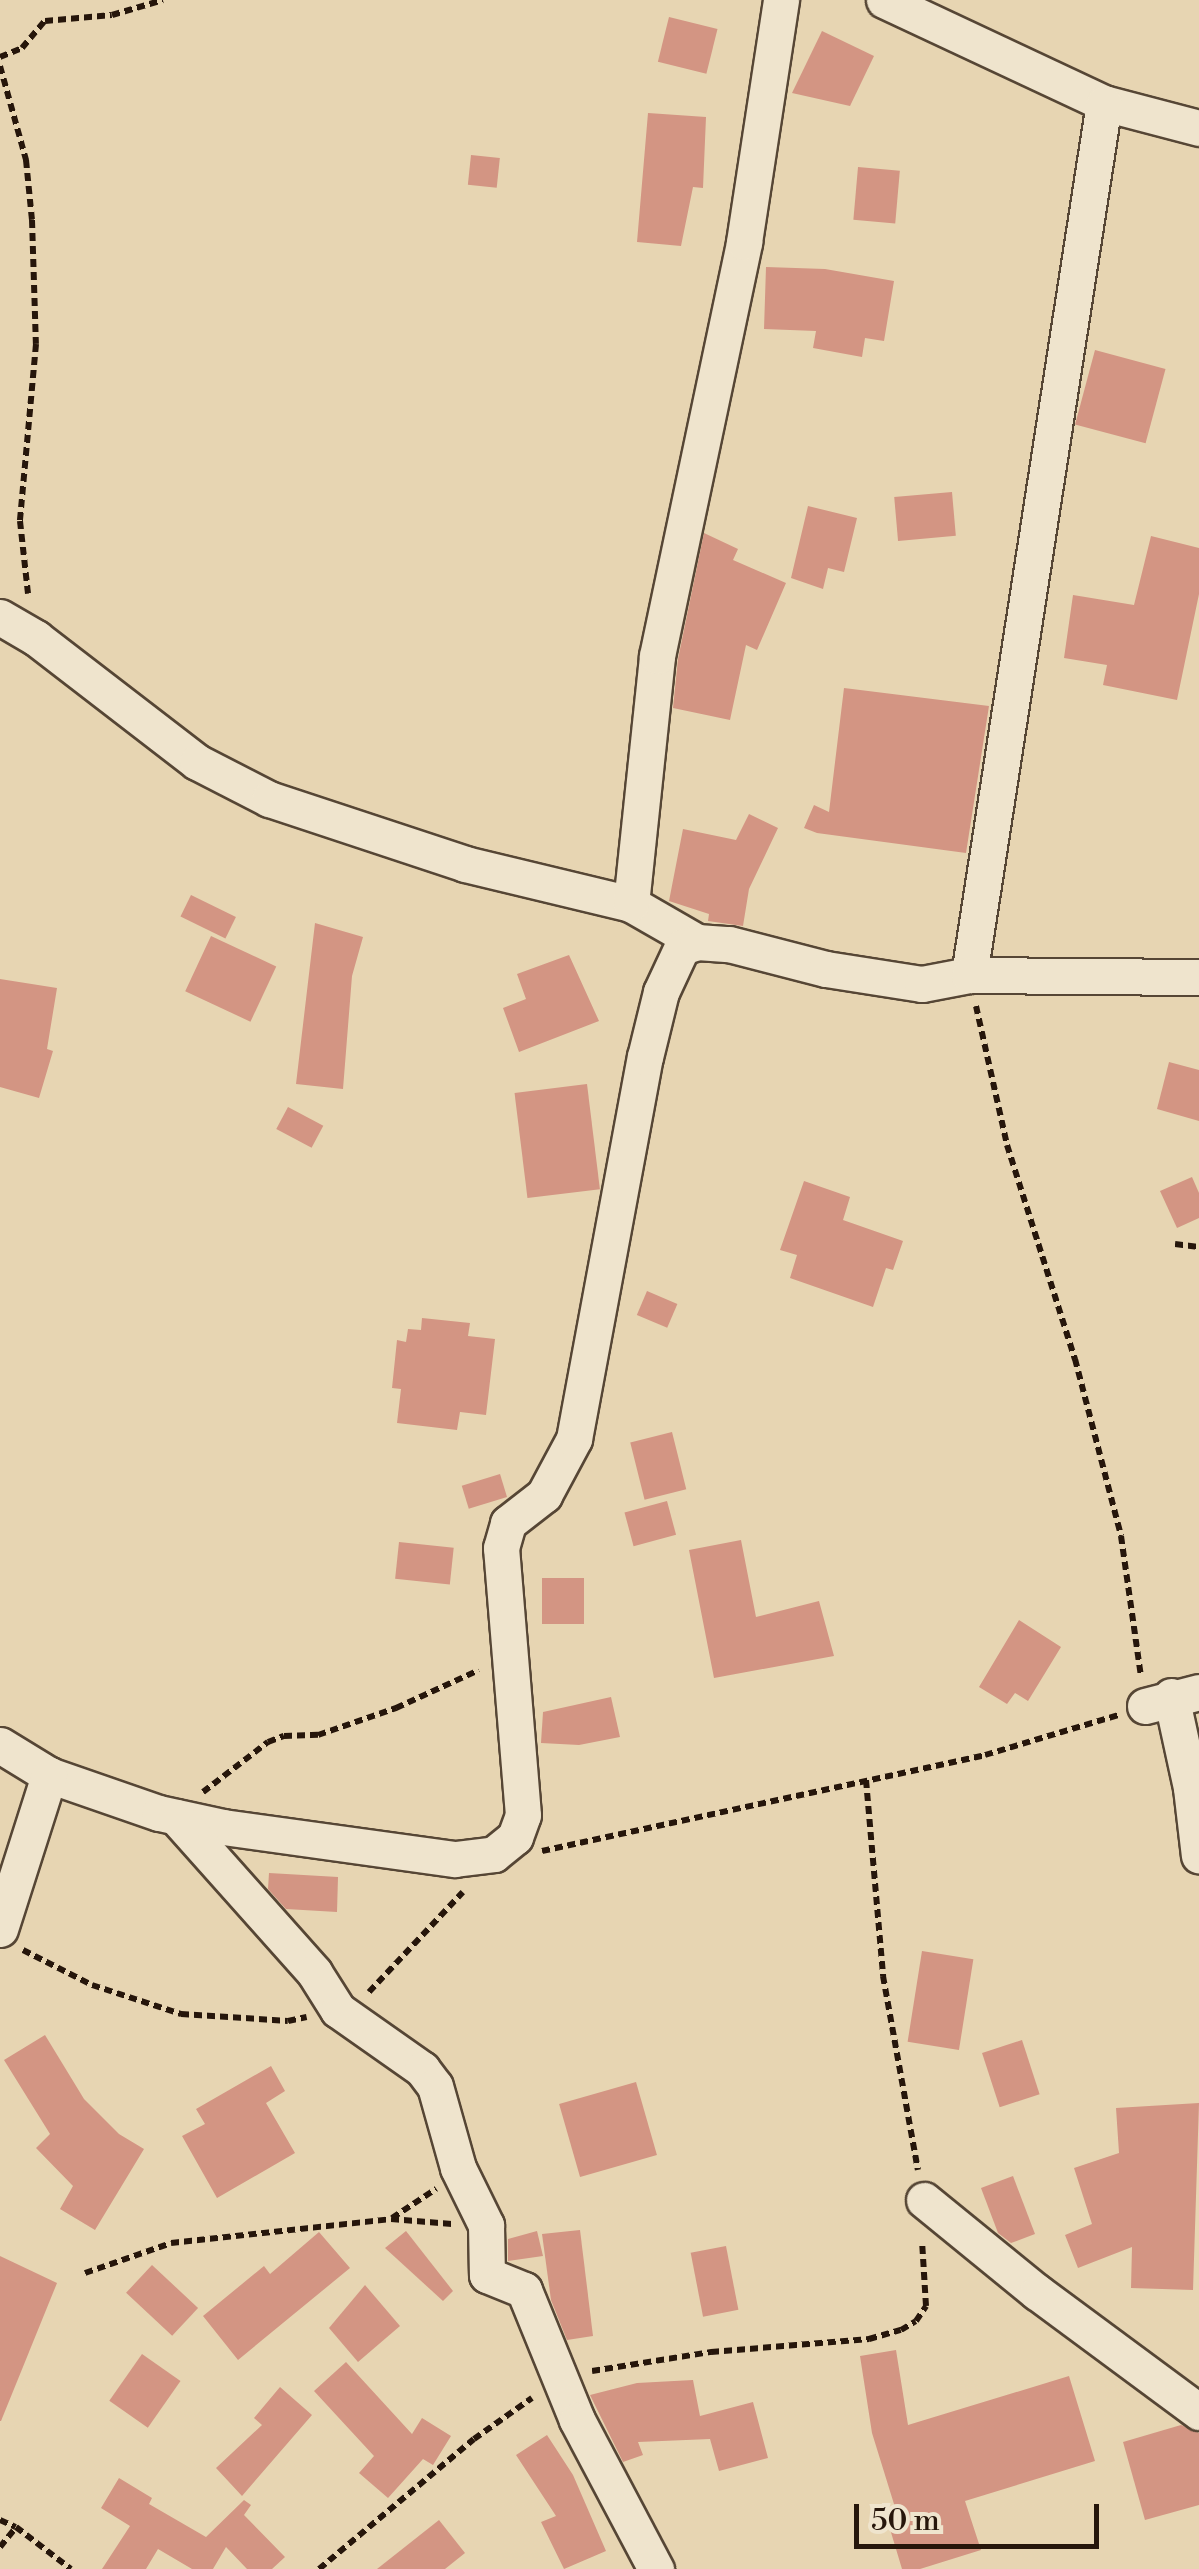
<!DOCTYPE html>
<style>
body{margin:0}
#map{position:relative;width:1199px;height:2569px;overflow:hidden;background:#e7d5b2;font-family:"Libre Bodoni",serif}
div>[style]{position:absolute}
.building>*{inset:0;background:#d39583;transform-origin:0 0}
.path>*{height:6px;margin-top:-3px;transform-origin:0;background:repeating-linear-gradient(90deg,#26160b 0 8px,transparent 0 13px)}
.roads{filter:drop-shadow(2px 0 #564635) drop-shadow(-2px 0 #564635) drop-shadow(0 2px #564635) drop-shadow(0 -2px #564635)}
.street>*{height:35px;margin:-17.5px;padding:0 17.5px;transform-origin:17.5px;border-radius:17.5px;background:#efe4cd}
span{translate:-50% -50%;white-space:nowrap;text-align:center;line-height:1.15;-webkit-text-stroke:9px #efe4cd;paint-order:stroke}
.scale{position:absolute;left:854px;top:2504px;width:245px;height:45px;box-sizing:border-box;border:5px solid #26160b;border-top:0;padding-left:12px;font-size:30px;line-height:35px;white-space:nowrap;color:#26160b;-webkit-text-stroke:8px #efe4cd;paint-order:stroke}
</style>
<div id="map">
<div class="building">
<div style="left:669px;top:17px;width:50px;height:46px;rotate:14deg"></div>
<div style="clip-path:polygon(822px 31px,874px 56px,850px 106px,792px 93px)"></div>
<div style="clip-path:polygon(648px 113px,706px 117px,703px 188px,693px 187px,681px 246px,637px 242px)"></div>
<div style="left:471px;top:155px;width:29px;height:30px;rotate:6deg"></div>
<div style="left:858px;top:167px;width:42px;height:53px;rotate:5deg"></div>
<div style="clip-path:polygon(766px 267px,825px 269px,894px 281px,884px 341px,865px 338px,862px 357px,813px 348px,816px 331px,764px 329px)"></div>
<div style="left:1095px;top:350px;width:73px;height:77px;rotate:15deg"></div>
<div style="left:952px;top:492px;width:44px;height:58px;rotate:85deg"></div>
<div style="clip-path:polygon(808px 506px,857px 518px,844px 572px,828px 568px,823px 589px,791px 578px)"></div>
<div style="clip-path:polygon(704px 533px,738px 549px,733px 560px,786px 583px,757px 650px,746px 645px,730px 720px,673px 708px,678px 659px)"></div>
<div style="clip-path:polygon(1151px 536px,1199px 548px,1199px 594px,1177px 700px,1103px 685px,1107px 665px,1064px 658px,1073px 595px,1134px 605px)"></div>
<div style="clip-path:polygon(844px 688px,989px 706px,966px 853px,817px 833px,804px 828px,814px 805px,829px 812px)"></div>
<div style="clip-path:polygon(749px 814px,778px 828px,749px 889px,743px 926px,708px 921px,709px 914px,669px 901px,683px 829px,736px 840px)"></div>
<div style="left:191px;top:895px;width:50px;height:24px;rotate:26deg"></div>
<div style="clip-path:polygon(315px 923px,363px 937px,352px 976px,343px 1089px,296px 1084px)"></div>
<div style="left:211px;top:936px;width:72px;height:61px;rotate:25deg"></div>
<div style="clip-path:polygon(569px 955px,599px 1021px,519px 1052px,503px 1008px,526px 999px,517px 974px)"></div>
<div style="clip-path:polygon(0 979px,57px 988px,47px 1049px,53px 1051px,39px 1098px,0 1087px)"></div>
<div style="clip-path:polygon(1169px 1062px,1199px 1070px,1199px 1121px,1157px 1109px)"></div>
<div style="left:587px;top:1084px;width:106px;height:73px;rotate:83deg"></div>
<div style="left:288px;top:1107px;width:40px;height:25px;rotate:28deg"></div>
<div style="clip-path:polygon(1192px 1177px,1199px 1193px,1199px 1218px,1177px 1228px,1160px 1191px)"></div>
<div style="clip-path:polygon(804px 1181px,850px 1197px,843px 1220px,903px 1241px,893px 1270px,886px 1268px,873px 1307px,790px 1278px,797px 1255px,780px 1250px)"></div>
<div style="left:647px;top:1291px;width:33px;height:26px;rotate:23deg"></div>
<div style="clip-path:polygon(422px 1318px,470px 1323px,468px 1336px,495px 1339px,486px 1415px,460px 1412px,457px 1430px,397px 1423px,401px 1389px,392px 1388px,397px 1340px,406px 1342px,408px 1329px,421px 1330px)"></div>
<div style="left:672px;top:1432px;width:59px;height:43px;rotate:76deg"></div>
<div style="left:500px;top:1474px;width:24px;height:40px;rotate:73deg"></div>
<div style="left:667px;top:1501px;width:35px;height:44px;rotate:75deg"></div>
<div style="clip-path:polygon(741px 1540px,756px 1617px,819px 1601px,834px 1656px,714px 1678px,689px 1550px)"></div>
<div style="left:399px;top:1542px;width:55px;height:37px;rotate:6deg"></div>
<div style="left:542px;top:1578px;width:42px;height:46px"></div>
<div style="clip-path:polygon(1019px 1620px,1061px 1647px,1028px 1701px,1015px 1693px,1007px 1704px,979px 1687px)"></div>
<div style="clip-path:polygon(611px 1697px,620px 1737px,579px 1745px,541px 1743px,543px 1712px)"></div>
<div style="clip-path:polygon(269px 1873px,338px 1877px,337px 1912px,286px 1909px,268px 1889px)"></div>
<div style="left:922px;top:1951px;width:52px;height:92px;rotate:9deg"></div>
<div style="clip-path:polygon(45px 2035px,84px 2099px,119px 2134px,144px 2149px,95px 2230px,60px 2209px,73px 2186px,36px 2148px,50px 2134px,4px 2060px)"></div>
<div style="left:1022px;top:2040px;width:57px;height:42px;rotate:72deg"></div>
<div style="clip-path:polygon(271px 2066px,285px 2091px,266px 2103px,295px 2153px,217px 2198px,182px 2136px,205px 2124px,196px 2109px)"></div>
<div style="left:636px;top:2082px;width:76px;height:80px;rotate:74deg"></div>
<div style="clip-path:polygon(1199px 2103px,1193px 2290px,1131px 2288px,1132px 2247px,1078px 2268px,1065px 2235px,1092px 2224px,1074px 2168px,1119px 2153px,1116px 2108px)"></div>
<div style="clip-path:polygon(1013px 2176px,1035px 2234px,1011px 2243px,998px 2233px,981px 2188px)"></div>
<div style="clip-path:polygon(580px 2230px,593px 2336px,567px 2340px,551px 2300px,542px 2234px)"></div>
<div style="clip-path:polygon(406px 2231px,453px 2291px,443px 2301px,385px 2248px)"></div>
<div style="clip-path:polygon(537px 2231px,543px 2256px,508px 2261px,508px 2239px)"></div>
<div style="clip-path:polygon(319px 2232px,350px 2268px,238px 2360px,203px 2316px,264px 2266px,270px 2274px)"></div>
<div style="left:726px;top:2246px;width:65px;height:36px;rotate:79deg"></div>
<div style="clip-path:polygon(0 2256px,57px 2283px,1px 2421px,0 2421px)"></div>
<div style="left:152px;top:2265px;width:63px;height:38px;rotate:43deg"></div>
<div style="clip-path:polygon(365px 2285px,400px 2326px,358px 2362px,329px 2328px)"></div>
<div style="clip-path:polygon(896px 2350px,908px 2425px,1069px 2376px,1095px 2461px,965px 2501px,981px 2550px,920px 2569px,902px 2569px,887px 2519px,898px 2517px,872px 2433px,860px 2356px)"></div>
<div style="left:142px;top:2354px;width:47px;height:57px;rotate:35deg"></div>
<div style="clip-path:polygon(346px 2362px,412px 2434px,422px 2418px,451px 2436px,433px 2465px,423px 2459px,388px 2498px,359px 2473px,374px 2456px,314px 2391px)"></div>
<div style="clip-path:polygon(693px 2380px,700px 2416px,753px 2402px,768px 2458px,719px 2471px,710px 2439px,638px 2442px,643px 2455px,623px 2462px,590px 2395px,637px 2383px)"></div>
<div style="clip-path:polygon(280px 2387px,312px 2415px,242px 2496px,216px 2468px,262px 2425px,254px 2418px)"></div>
<div style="clip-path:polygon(1181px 2425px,1199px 2433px,1199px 2505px,1145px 2520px,1123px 2442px)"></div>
<div style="clip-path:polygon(547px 2435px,573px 2475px,606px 2551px,564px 2569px,541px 2522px,556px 2516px,516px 2455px)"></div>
<div style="clip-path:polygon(119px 2478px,152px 2498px,149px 2504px,206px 2537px,244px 2500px,251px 2505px,244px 2515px,285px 2557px,272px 2569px,247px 2569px,226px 2547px,213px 2569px,192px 2569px,158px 2549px,146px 2569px,102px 2569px,130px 2526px,101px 2508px)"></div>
<div style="clip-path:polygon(439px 2520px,465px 2553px,445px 2569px,377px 2569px)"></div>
</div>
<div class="path">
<div style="left:0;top:57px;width:24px;rotate:-22deg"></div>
<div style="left:22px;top:48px;width:35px;rotate:-50deg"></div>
<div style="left:45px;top:21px;width:67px;rotate:-5.1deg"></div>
<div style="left:112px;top:15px;width:53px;rotate:-16.4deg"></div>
<div style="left:0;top:66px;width:98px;rotate:74.5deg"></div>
<div style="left:26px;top:160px;width:60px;rotate:84.3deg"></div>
<div style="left:32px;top:220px;width:124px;rotate:88.2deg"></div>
<div style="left:36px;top:344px;width:178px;rotate:95.2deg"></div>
<div style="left:20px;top:521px;width:73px;rotate:83.7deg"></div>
<div style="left:976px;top:1006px;width:142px;rotate:77.4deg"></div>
<div style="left:1007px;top:1145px;width:225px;rotate:72.4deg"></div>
<div style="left:1075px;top:1359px;width:183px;rotate:75.4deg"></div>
<div style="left:1121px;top:1536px;width:142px;rotate:81.9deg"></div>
<div style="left:1175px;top:1244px;width:24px;rotate:7deg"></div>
<div style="left:866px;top:1780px;width:197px;rotate:85deg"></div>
<div style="left:883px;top:1976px;width:197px;rotate:79.8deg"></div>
<div style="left:203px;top:1792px;width:82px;rotate:-37.6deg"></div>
<div style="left:268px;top:1742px;width:17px;rotate:-21deg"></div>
<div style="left:284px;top:1736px;width:34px;rotate:-2deg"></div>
<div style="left:318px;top:1735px;width:83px;rotate:-19.1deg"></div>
<div style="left:396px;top:1708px;width:91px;rotate:-24.6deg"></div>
<div style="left:542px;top:1851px;width:453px;rotate:-12.2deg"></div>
<div style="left:985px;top:1755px;width:139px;rotate:-16.7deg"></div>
<div style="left:23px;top:1950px;width:77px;rotate:26.9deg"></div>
<div style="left:92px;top:1985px;width:94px;rotate:18deg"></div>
<div style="left:181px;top:2014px;width:107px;rotate:3.7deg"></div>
<div style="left:288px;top:2021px;width:19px;rotate:-12deg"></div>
<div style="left:369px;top:1992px;width:137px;rotate:-46.8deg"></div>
<div style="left:392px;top:2218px;width:53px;rotate:-33.4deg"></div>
<div style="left:85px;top:2273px;width:91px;rotate:-19.2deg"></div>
<div style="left:171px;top:2243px;width:221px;rotate:-6.2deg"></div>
<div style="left:391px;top:2219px;width:61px;rotate:4.7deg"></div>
<div style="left:592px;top:2371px;width:121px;rotate:-9.1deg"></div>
<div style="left:711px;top:2352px;width:159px;rotate:-4.7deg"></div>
<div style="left:869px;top:2339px;width:33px;rotate:-16deg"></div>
<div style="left:901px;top:2330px;width:17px;rotate:-31deg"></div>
<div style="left:916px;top:2321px;width:18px;rotate:-56deg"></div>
<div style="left:926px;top:2306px;width:65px;rotate:-93.5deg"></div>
<div style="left:0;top:2520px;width:17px;rotate:24deg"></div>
<div style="left:16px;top:2527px;width:69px;rotate:37.4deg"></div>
<div style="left:0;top:2547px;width:26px;rotate:-51deg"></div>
<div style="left:319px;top:2569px;width:202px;rotate:-40deg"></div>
<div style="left:474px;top:2439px;width:71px;rotate:-35.3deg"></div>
</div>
<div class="roads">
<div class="street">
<div style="left:884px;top:0;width:243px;rotate:25.1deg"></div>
<div style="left:1104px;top:103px;width:98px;rotate:14.7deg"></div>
<div style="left:0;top:617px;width:42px;rotate:30.3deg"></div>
<div style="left:36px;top:638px;width:203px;rotate:37.6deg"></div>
<div style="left:197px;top:762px;width:81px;rotate:27.2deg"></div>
<div style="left:269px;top:799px;width:206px;rotate:18.3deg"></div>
<div style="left:465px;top:864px;width:171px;rotate:13.5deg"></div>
<div style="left:631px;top:904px;width:76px;rotate:29.9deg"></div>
<div style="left:631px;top:904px;width:249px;rotate:-84deg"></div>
<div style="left:657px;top:656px;width:423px;rotate:-78.1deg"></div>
<div style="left:744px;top:242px;width:245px;rotate:-81.3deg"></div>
<div style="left:969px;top:975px;width:882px;rotate:-81.2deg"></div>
<div style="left:1171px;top:1696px;width:94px;rotate:77.7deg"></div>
<div style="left:1191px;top:1788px;width:68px;rotate:83.3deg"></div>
<div style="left:1145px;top:1706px;width:56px;rotate:-14.5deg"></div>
<div style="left:0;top:1745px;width:57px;rotate:31.5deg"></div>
<div style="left:49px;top:1775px;width:116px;rotate:19.1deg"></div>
<div style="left:159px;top:1813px;width:66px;rotate:12.3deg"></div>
<div style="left:223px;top:1827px;width:234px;rotate:7.9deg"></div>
<div style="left:455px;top:1859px;width:39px;rotate:-7deg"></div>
<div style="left:494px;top:1854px;width:27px;rotate:-39deg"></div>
<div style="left:515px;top:1837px;width:23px;rotate:-70deg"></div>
<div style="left:523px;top:1815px;width:268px;rotate:-94.7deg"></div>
<div style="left:501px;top:1548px;width:26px;rotate:-74deg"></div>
<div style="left:508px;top:1523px;width:46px;rotate:-37.9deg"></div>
<div style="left:544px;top:1495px;width:64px;rotate:-61.8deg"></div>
<div style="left:574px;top:1439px;width:389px;rotate:-79.5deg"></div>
<div style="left:645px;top:1057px;width:67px;rotate:-76.2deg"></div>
<div style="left:661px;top:992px;width:50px;rotate:-65deg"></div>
<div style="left:682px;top:947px;width:16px;rotate:-18deg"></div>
<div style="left:697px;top:942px;width:32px;rotate:4deg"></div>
<div style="left:729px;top:944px;width:100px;rotate:14.5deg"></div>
<div style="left:826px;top:969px;width:97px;rotate:8.9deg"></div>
<div style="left:922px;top:984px;width:48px;rotate:-10.8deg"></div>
<div style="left:969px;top:975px;width:230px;rotate:0.5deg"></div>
<div style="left:176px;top:1817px;width:208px;rotate:48.3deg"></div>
<div style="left:314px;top:1972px;width:45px;rotate:57.7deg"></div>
<div style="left:338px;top:2010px;width:103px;rotate:35.1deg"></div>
<div style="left:422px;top:2069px;width:21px;rotate:53deg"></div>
<div style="left:435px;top:2086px;width:85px;rotate:74.3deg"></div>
<div style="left:458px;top:2168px;width:64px;rotate:63.8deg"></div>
<div style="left:486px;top:2225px;width:50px;rotate:88.9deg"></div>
<div style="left:487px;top:2275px;width:40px;rotate:22deg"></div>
<div style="left:524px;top:2290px;width:140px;rotate:67.8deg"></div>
<div style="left:577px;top:2420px;width:169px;rotate:62.1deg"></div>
<div style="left:0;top:1929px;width:162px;rotate:-72.3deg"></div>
<div style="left:924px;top:2200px;width:146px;rotate:39.2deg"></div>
<div style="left:1037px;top:2292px;width:202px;rotate:36.5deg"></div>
</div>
</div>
<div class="scale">50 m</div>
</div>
